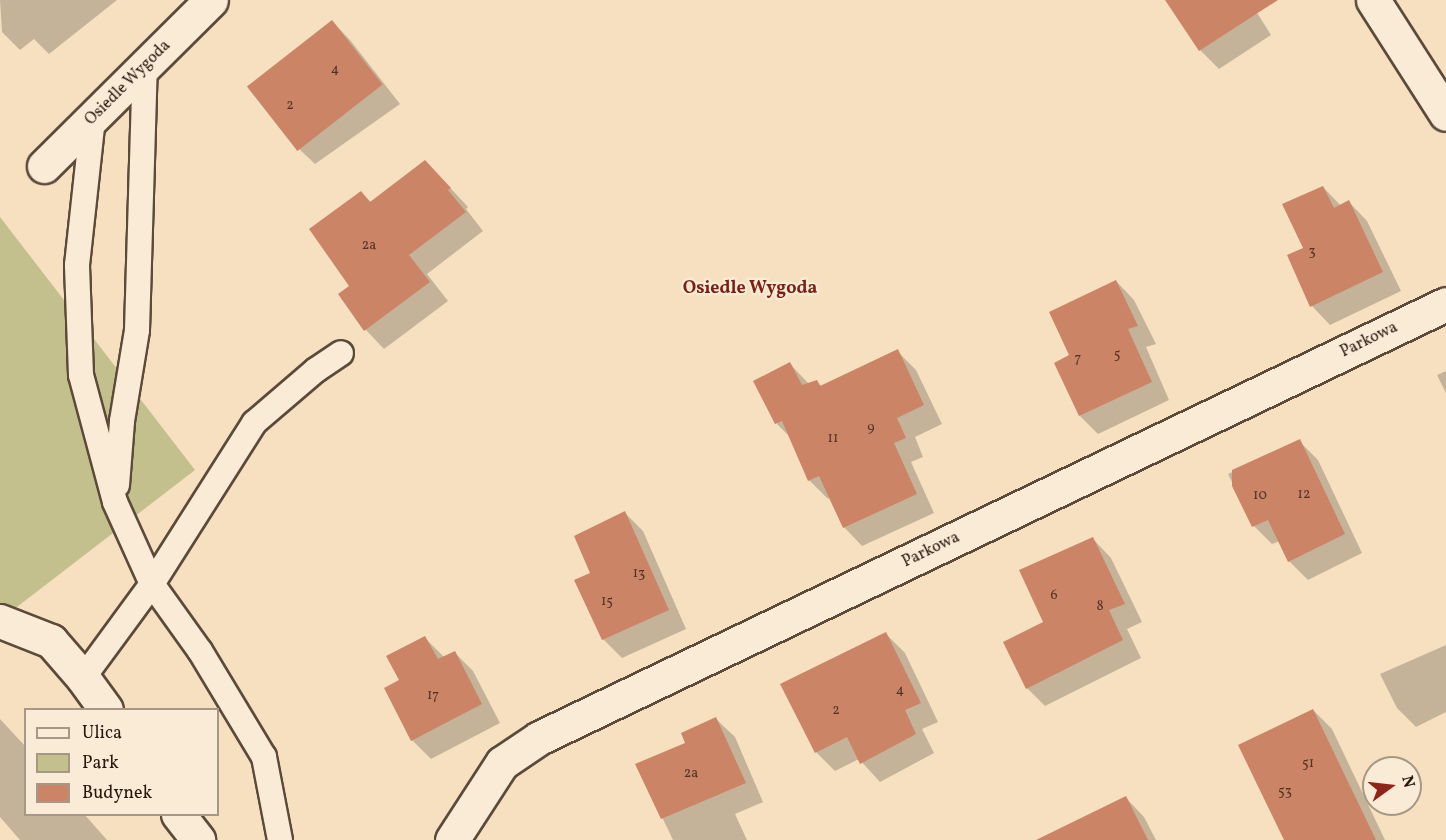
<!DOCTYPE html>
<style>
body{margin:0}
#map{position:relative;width:1446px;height:840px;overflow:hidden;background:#f6e0c0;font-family:Vollkorn,serif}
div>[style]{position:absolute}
.green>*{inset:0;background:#c4c08d}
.shadow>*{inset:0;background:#0003}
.building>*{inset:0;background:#cb8466;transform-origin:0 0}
.roads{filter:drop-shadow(2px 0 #5c4a3b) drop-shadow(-2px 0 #5c4a3b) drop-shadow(0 2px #5c4a3b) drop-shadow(0 -2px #5c4a3b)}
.service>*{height:24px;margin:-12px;padding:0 12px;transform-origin:12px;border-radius:12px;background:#f9ebd6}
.minor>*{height:33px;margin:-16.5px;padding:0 16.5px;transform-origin:16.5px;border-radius:16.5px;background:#f9ebd6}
span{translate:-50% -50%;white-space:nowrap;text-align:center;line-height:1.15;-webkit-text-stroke:4.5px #f9ebd6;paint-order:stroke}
.number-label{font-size:14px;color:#523325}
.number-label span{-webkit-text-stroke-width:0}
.street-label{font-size:16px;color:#29180f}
.neighbourhood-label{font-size:18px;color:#7a1f14;font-weight:700}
.legend{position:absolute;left:24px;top:708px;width:195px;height:108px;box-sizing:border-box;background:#f9ebd6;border:2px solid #a69786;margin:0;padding:8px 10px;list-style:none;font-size:18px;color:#29180f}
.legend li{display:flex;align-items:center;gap:12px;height:30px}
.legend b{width:30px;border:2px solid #a69786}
.north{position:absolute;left:1362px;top:756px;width:60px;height:60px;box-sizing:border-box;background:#f9ebd6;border:2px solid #a69786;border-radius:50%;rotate:75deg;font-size:16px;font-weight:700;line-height:24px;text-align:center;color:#29180f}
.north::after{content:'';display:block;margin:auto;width:21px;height:27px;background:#8f2418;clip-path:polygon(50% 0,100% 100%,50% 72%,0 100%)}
</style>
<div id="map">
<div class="green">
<div style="clip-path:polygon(0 217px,195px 470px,0 620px)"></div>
</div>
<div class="shadow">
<div style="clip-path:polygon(0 0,117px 0,49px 54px,34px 39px,20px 50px,2px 32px)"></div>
<div style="clip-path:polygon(1167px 0,1249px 0,1271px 35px,1219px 69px,1200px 50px)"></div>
<div style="clip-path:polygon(332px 21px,350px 40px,400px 104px,315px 164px,296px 146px)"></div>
<div style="clip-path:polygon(443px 180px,468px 207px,466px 209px,483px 231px,427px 274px,448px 301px,384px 349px,366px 330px,340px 294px,351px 286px,361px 193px,372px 203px)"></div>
<div style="clip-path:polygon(1323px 187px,1341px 206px,1349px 202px,1367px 221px,1401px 291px,1330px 325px,1312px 306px,1305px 249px)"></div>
<div style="clip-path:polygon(1116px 281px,1134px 300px,1156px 344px,1146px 347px,1169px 400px,1098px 434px,1080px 416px)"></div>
<div style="clip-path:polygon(897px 351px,916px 370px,942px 424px,915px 437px,923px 457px,911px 462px,934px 513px,862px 546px,844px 527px,830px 497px,828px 499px,809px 480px,791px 438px,777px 424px,755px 382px,790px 364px,809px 384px,817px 381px,822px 387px)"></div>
<div style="clip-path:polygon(1446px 371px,1446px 393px,1437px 375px)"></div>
<div style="clip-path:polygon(1299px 441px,1318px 460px,1362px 553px,1308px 580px,1289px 561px,1280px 541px,1272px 544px,1254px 526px,1228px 474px)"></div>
<div style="clip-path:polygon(625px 513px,643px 531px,686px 629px,622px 658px,603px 639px,576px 581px,592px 574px)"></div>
<div style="clip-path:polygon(1093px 539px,1111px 558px,1142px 622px,1127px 629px,1141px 658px,1045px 706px,1027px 688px,1045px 623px)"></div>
<div style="clip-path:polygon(886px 634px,905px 653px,938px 722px,922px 729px,934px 753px,880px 782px,859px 759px,835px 771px,816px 752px,782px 685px)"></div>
<div style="clip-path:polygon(425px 638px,445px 658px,455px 653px,473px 671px,500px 723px,431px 759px,412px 740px,401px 681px)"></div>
<div style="clip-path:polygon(1446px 645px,1446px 712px,1416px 727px,1397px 708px,1380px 674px)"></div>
<div style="clip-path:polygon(1313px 710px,1332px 729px,1385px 840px,1286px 840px)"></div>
<div style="clip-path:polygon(0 719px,26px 747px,26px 814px,84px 814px,107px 840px,20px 840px,0 817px)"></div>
<div style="clip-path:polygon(716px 719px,735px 737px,763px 802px,735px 814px,747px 840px,673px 840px,637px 765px,687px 744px)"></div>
<div style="clip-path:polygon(1126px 798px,1144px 817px,1156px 840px,1077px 840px)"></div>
</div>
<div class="building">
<div style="clip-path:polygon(1165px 0,1278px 0,1199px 51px)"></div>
<div style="left:332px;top:20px;width:82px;height:108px;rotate:52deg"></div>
<div style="clip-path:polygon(425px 160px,451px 188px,448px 190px,466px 212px,409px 255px,430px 282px,364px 331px,338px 294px,349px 286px,309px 229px,361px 191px,370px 202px)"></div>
<div style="clip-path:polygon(1323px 186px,1334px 208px,1349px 200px,1383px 272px,1310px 307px,1287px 255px,1303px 248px,1282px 204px)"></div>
<div style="clip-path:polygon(1116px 280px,1138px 326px,1128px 329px,1152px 382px,1079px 416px,1054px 363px,1069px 355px,1049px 312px)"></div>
<div style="clip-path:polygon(898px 349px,924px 405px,897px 418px,906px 438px,894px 443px,917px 494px,843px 528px,819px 476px,808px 481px,782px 421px,775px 424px,753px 381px,790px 362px,802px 385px,817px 380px,820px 386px)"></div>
<div style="clip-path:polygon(1300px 439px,1345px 534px,1288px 562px,1268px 520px,1252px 527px,1232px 486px,1232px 470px)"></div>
<div style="clip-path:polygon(625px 511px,669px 610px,602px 640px,574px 580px,590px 573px,574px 536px)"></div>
<div style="clip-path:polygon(1093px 537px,1125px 604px,1109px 610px,1123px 640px,1026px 689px,1003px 642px,1043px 622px,1019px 570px)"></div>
<div style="clip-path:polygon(886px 632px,921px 703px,905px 710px,916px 734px,860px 764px,847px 737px,815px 753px,780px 684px)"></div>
<div style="clip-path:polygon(425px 636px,438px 659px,455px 651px,482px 704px,411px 741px,384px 688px,399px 680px,386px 656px)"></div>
<div style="clip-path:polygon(1313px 709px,1376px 840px,1284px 840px,1238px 745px)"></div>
<div style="clip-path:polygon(716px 717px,746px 783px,661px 819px,635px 764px,685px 743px,681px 733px)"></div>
<div style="clip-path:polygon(1126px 796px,1148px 840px,1036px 840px)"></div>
</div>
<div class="roads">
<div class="service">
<div style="left:117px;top:485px;width:64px;rotate:-85.5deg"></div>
<div style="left:122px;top:421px;width:92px;rotate:-80.6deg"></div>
<div style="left:137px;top:330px;width:264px;rotate:-88.3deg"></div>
<div style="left:83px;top:678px;width:117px;rotate:-53.7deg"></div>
<div style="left:152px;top:584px;width:90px;rotate:-114.3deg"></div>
<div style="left:115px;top:502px;width:131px;rotate:-105deg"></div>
<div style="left:81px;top:375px;width:110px;rotate:-92.1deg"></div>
<div style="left:77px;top:265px;width:148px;rotate:-83.8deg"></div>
<div style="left:280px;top:840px;width:85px;rotate:-100.9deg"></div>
<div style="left:264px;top:757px;width:124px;rotate:-121.1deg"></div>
<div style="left:200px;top:651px;width:82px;rotate:-125.6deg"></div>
<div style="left:152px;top:584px;width:191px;rotate:-57.6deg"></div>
<div style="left:254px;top:423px;width:82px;rotate:-40.5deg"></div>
<div style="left:316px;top:370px;width:30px;rotate:-34deg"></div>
</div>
<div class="minor">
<div style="left:1373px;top:0;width:135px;rotate:57.4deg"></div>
<div style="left:44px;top:166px;width:235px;rotate:-44.8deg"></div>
<div style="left:0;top:621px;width:55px;rotate:21.4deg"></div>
<div style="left:51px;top:641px;width:49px;rotate:49.1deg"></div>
<div style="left:83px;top:678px;width:39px;rotate:54deg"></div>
<div style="left:178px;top:814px;width:33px;rotate:52deg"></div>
<div style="left:452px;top:840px;width:92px;rotate:-57deg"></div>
<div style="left:502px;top:763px;width:45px;rotate:-34deg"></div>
<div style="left:539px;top:738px;width:1005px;rotate:-25.57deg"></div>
</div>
</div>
<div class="number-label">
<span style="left:335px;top:70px">4</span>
<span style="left:290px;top:106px">2</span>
<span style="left:369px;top:246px">2a</span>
<span style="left:1312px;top:252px">3</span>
<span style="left:1117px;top:355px">5</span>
<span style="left:1078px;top:359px">7</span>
<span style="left:871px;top:428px">9</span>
<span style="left:833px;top:439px">11</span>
<span style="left:1304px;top:495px">12</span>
<span style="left:1260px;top:496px">10</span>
<span style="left:639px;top:574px">13</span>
<span style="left:1054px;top:596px">6</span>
<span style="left:607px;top:602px">15</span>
<span style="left:1100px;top:607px">8</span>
<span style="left:900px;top:691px">4</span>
<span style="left:433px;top:696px">17</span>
<span style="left:836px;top:711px">2</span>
<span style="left:1308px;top:764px">51</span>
<span style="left:691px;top:774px">2a</span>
<span style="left:1285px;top:792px">53</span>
</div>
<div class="street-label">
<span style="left:128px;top:83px;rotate:-45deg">Osiedle Wygoda</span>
<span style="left:1369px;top:340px;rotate:-26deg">Parkowa</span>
<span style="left:931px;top:550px;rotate:-26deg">Parkowa</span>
</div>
<div class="neighbourhood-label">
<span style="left:750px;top:289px">Osiedle Wygoda</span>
</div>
<ul class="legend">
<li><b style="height:8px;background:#f9ebd6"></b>Ulica</li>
<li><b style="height:16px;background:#c4c08d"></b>Park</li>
<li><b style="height:16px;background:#cb8466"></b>Budynek</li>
</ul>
<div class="north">N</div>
</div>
